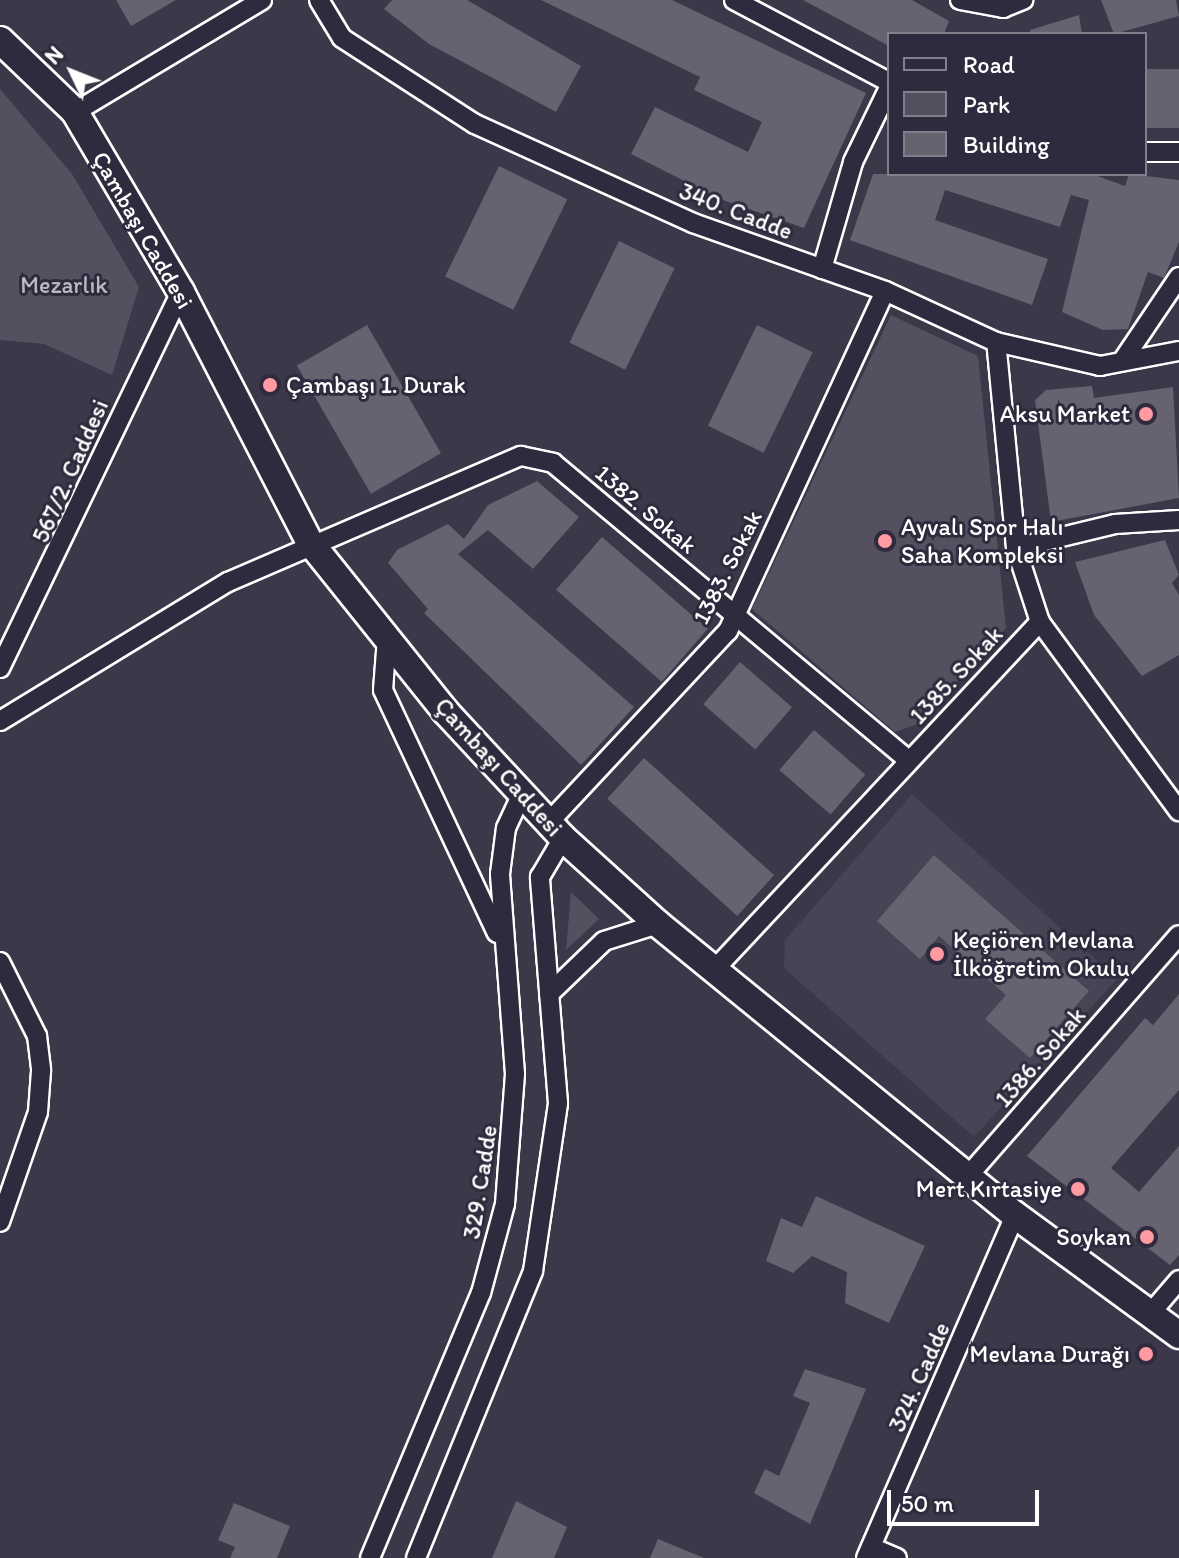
<!DOCTYPE html>
<meta charset="utf-8">
<style>
body{margin:0}
#map{position:relative;width:1179px;height:1558px;overflow:hidden;background:#3c3749;font-family:Itim,sans-serif}
div>[style]{position:absolute}
.built>*{inset:0;background:#494455}
.green>*{inset:0;background:#555060}
.building>*{inset:0;background:#666270;transform-origin:0 0}
.roads{filter:drop-shadow(2px 0 #fff) drop-shadow(-2px 0 #fff) drop-shadow(0 2px #fff) drop-shadow(0 -2px #fff)}
.minor>*{height:18px;margin:-9px;padding:0 9px;transform-origin:9px;border-radius:9px;background:#2f2a3d}
.secondary>*{height:26px;margin:-13px;padding:0 13px;transform-origin:13px;border-radius:13px;background:#2f2a3d}
.dots>*{width:22px;height:22px;translate:-50% -50%;box-sizing:border-box;border:4px solid #2f2a3d;border-radius:50%}
span{translate:-50% -50%;white-space:nowrap;text-align:center;line-height:1.15;-webkit-text-stroke:6px #2f2a3d;paint-order:stroke}
.street-label{font-size:24px;color:#fff}
.park-label{font-size:24px;color:#bbb9bf}
.poi-label{font-size:24px;color:#fff}
.left{translate:0 -50%;text-align:left}
.right{translate:-100% -50%;text-align:right}
.legend{position:absolute;left:887px;top:32px;width:260px;height:144px;box-sizing:border-box;background:#2f2a3d;border:2px solid #827f8b;margin:0;padding:10px 14px;list-style:none;font-size:24px;color:#fff}
.legend li{display:flex;align-items:center;gap:16px;height:40px}
.legend b{width:40px;border:2px solid #827f8b}
.north{position:absolute;left:32px;top:32px;width:80px;height:80px;-webkit-text-stroke:6px #2f2a3d;paint-order:stroke;rotate:313deg;font-size:22px;font-weight:700;line-height:32px;text-align:center;color:#fff}
.north::after{content:'';display:block;margin:auto;width:28px;height:36px;background:#fff;clip-path:polygon(50% 0,100% 100%,50% 72%,0 100%)}
.scale{position:absolute;left:887px;top:1490px;width:152px;height:36px;box-sizing:border-box;border:4px solid #fff;border-top:0;padding-left:10px;font-size:24px;line-height:28px;white-space:nowrap;color:#fff;-webkit-text-stroke:6px #2f2a3d;paint-order:stroke}
</style>
<div id="map">
<div class="built">
<div style="clip-path:polygon(912px 794px,1117px 979px,974px 1137px,784px 968px,785px 940px)"></div>
</div>
<div class="green">
<div style="clip-path:polygon(0 89px,72px 174px,139px 287px,112px 375px,44px 344px,0 340px)"></div>
<div style="clip-path:polygon(891px 315px,978px 356px,1006px 628px,918px 724px,895px 732px,752px 609px)"></div>
<div style="clip-path:polygon(571px 892px,599px 919px,566px 950px)"></div>
</div>
<div class="building">
<div style="clip-path:polygon(116px 0,176px 0,131px 26px)"></div>
<div style="clip-path:polygon(392px 0,467px 0,581px 66px,556px 112px,429px 44px,384px 9px)"></div>
<div style="clip-path:polygon(541px 0,672px 0,866px 93px,804px 228px,720px 199px,631px 154px,655px 107px,748px 152px,762px 122px,694px 90px,700px 77px)"></div>
<div style="clip-path:polygon(803px 0,912px 0,949px 21px,944px 34px,889px 34px,889px 46px)"></div>
<div style="clip-path:polygon(1101px 0,1176px 0,1179px 16px,1114px 34px)"></div>
<div style="clip-path:polygon(1079px 15px,1082px 34px,1030px 34px,1030px 30px)"></div>
<div style="left:1179px;top:69px;width:59px;height:34px;rotate:90deg"></div>
<div style="left:499px;top:166px;width:76px;height:123px;rotate:26deg"></div>
<div style="clip-path:polygon(873px 174px,1092px 174px,1125px 186px,1129px 174px,1179px 180px,1179px 242px,1164px 278px,1148px 272px,1128px 329px,1103px 330px,1062px 312px,1089px 200px,1071px 195px,1060px 227px,945px 190px,935px 220px,1048px 259px,1032px 305px,850px 240px)"></div>
<div style="left:619px;top:241px;width:62px;height:113px;rotate:26deg"></div>
<div style="left:367px;top:325px;width:148px;height:81px;rotate:60deg"></div>
<div style="left:757px;top:325px;width:62px;height:112px;rotate:26deg"></div>
<div style="clip-path:polygon(1092px 386px,1094px 398px,1173px 387px,1179px 498px,1051px 522px,1035px 400px,1046px 390px)"></div>
<div style="clip-path:polygon(537px 481px,579px 517px,533px 569px,488px 530px,458px 554px,634px 707px,581px 765px,424px 613px,428px 609px,388px 563px,397px 550px,448px 524px,464px 539px,488px 505px)"></div>
<div style="left:602px;top:537px;width:140px;height:70px;rotate:41deg"></div>
<div style="clip-path:polygon(1165px 540px,1179px 575px,1172px 583px,1179px 595px,1179px 655px,1142px 676px,1094px 615px,1075px 562px)"></div>
<div style="left:740px;top:662px;width:69px;height:56px;rotate:41deg"></div>
<div style="left:814px;top:730px;width:68px;height:53px;rotate:41deg"></div>
<div style="left:644px;top:758px;width:175px;height:55px;rotate:42deg"></div>
<div style="clip-path:polygon(934px 855px,1089px 991px,1030px 1058px,985px 1019px,1006px 995px,939px 936px,920px 959px,877px 921px)"></div>
<div style="clip-path:polygon(1179px 994px,1179px 1090px,1111px 1168px,1139px 1192px,1179px 1146px,1179px 1255px,1170px 1265px,1027px 1156px,1145px 1018px,1153px 1025px)"></div>
<div style="clip-path:polygon(816px 1196px,925px 1246px,889px 1323px,845px 1303px,847px 1272px,812px 1256px,793px 1273px,766px 1261px,781px 1218px,802px 1227px)"></div>
<div style="clip-path:polygon(805px 1369px,866px 1389px,810px 1524px,754px 1493px,765px 1469px,779px 1476px,810px 1403px,793px 1396px)"></div>
<div style="clip-path:polygon(516px 1501px,567px 1527px,554px 1558px,492px 1558px)"></div>
<div style="clip-path:polygon(234px 1503px,290px 1526px,277px 1558px,230px 1558px,235px 1547px,218px 1540px)"></div>
<div style="clip-path:polygon(658px 1539px,704px 1558px,650px 1558px)"></div>
</div>
<div class="roads">
<div class="minor">
<div style="left:319px;top:0;width:44px;rotate:58.8deg"></div>
<div style="left:342px;top:38px;width:158px;rotate:32.9deg"></div>
<div style="left:475px;top:124px;width:239px;rotate:24.4deg"></div>
<div style="left:693px;top:223px;width:204px;rotate:19.5deg"></div>
<div style="left:885px;top:291px;width:122px;rotate:24.7deg"></div>
<div style="left:996px;top:342px;width:107px;rotate:13deg"></div>
<div style="left:1100px;top:366px;width:80px;rotate:-10.8deg"></div>
<div style="left:734px;top:0;width:175px;rotate:27.9deg"></div>
<div style="left:960px;top:0;width:44px;rotate:10.5deg"></div>
<div style="left:1003px;top:8px;width:22px;rotate:-22deg"></div>
<div style="left:75px;top:112px;width:218px;rotate:-30.9deg"></div>
<div style="left:1145px;top:152px;width:34px"></div>
<div style="left:822px;top:269px;width:111px;rotate:-73.8deg"></div>
<div style="left:853px;top:162px;width:82px;rotate:-64.1deg"></div>
<div style="left:1123px;top:360px;width:100px;rotate:-56deg"></div>
<div style="left:1016px;top:548px;width:102px;rotate:-13.6deg"></div>
<div style="left:1115px;top:524px;width:64px;rotate:-3.6deg"></div>
<div style="left:1040px;top:622px;width:235px;rotate:53.7deg"></div>
<div style="left:387px;top:638px;width:52px;rotate:94.4deg"></div>
<div style="left:383px;top:690px;width:268px;rotate:64.9deg"></div>
<div style="left:0;top:668px;width:417px;rotate:-64.3deg"></div>
<div style="left:0;top:721px;width:267px;rotate:-31.4deg"></div>
<div style="left:228px;top:582px;width:319px;rotate:-23.3deg"></div>
<div style="left:521px;top:456px;width:33px;rotate:12deg"></div>
<div style="left:553px;top:463px;width:463px;rotate:39.9deg"></div>
<div style="left:549px;top:822px;width:262px;rotate:-46.9deg"></div>
<div style="left:728px;top:631px;width:374px;rotate:-65.2deg"></div>
<div style="left:0;top:962px;width:83px;rotate:63.4deg"></div>
<div style="left:37px;top:1036px;width:35px;rotate:83deg"></div>
<div style="left:41px;top:1071px;width:41px;rotate:94.2deg"></div>
<div style="left:38px;top:1112px;width:116px;rotate:109.1deg"></div>
<div style="left:714px;top:970px;width:477px;rotate:-46.9deg"></div>
<div style="left:1040px;top:622px;width:78px;rotate:-108deg"></div>
<div style="left:1016px;top:548px;width:207px;rotate:-95.5deg"></div>
<div style="left:549px;top:994px;width:76px;rotate:-43.9deg"></div>
<div style="left:604px;top:941px;width:57px;rotate:-17.5deg"></div>
<div style="left:968px;top:1176px;width:320px;rotate:-48.8deg"></div>
<div style="left:1149px;top:1315px;width:46px;rotate:-49.4deg"></div>
<div style="left:871px;top:1547px;width:28px;rotate:23deg"></div>
<div style="left:370px;top:1558px;width:287px;rotate:-67.3deg"></div>
<div style="left:481px;top:1293px;width:92px;rotate:-74.9deg"></div>
<div style="left:505px;top:1204px;width:130px;rotate:-85.6deg"></div>
<div style="left:515px;top:1074px;width:201px;rotate:-94.3deg"></div>
<div style="left:500px;top:874px;width:46px;rotate:-82.6deg"></div>
<div style="left:506px;top:828px;width:38px;rotate:-65deg"></div>
<div style="left:416px;top:1558px;width:310px;rotate:-67.8deg"></div>
<div style="left:533px;top:1271px;width:170px;rotate:-81.5deg"></div>
<div style="left:558px;top:1103px;width:227px;rotate:-94.6deg"></div>
<div style="left:540px;top:877px;width:45px;rotate:-59.5deg"></div>
<div style="left:866px;top:1558px;width:374px;rotate:-66.5deg"></div>
</div>
<div class="secondary">
<div style="left:0;top:40px;width:104px;rotate:43.8deg"></div>
<div style="left:75px;top:112px;width:209px;rotate:59.5deg"></div>
<div style="left:181px;top:292px;width:280px;rotate:62.8deg"></div>
<div style="left:309px;top:541px;width:218px;rotate:51.3deg"></div>
<div style="left:445px;top:711px;width:173px;rotate:47.1deg"></div>
<div style="left:563px;top:838px;width:128px;rotate:42.2deg"></div>
<div style="left:658px;top:924px;width:461px;rotate:39.2deg"></div>
<div style="left:1015px;top:1215px;width:203px;rotate:36.2deg"></div>
</div>
</div>
<div class="dots">
<div style="left:270px;top:385px;background:#ff9aa2"></div>
<div style="left:1146px;top:414px;background:#ff9aa2"></div>
<div style="left:885px;top:541px;background:#ff9aa2"></div>
<div style="left:937px;top:954px;background:#ff9aa2"></div>
<div style="left:1078px;top:1189px;background:#ff9aa2"></div>
<div style="left:1147px;top:1237px;background:#ff9aa2"></div>
<div style="left:1146px;top:1354px;background:#ff9aa2"></div>
</div>
<div class="street-label">
<span style="left:736px;top:211px;rotate:21deg">340. Cadde</span>
<span style="left:143px;top:230px;rotate:60deg">Çambaşı Caddesi</span>
<span style="left:70px;top:471px;rotate:-66deg">567/2. Caddesi</span>
<span style="left:646px;top:509px;rotate:40deg">1382. Sokak</span>
<span style="left:727px;top:567px;rotate:-63deg">1383. Sokak</span>
<span style="left:956px;top:675px;rotate:-47deg">1385. Sokak</span>
<span style="left:499px;top:767px;rotate:48deg">Çambaşı Caddesi</span>
<span style="left:1040px;top:1057px;rotate:-49deg">1386. Sokak</span>
<span style="left:480px;top:1182px;rotate:-81deg">329. Cadde</span>
<span style="left:919px;top:1377px;rotate:-66deg">324. Cadde</span>
</div>
<div class="park-label">
<span style="left:64px;top:285px">Mezarlık</span>
</div>
<div class="poi-label">
<span class="left" style="left:286px;top:385px">Çambaşı 1. Durak</span>
<span class="right" style="left:1130px;top:414px">Aksu Market</span>
<span class="left" style="left:901px;top:541px">Ayvalı Spor Halı<br>Saha Kompleksi</span>
<span class="left" style="left:953px;top:954px">Keçiören Mevlana<br>İlköğretim Okulu</span>
<span class="right" style="left:1062px;top:1189px">Mert Kırtasiye</span>
<span class="right" style="left:1131px;top:1237px">Soykan</span>
<span class="right" style="left:1130px;top:1354px">Mevlana Durağı</span>
</div>
<ul class="legend">
<li><b style="height:10px;background:#2f2a3d"></b>Road</li>
<li><b style="height:22px;background:#555060"></b>Park</li>
<li><b style="height:22px;background:#666270"></b>Building</li>
</ul>
<div class="north">N</div>
<div class="scale">50 m</div>
</div>
